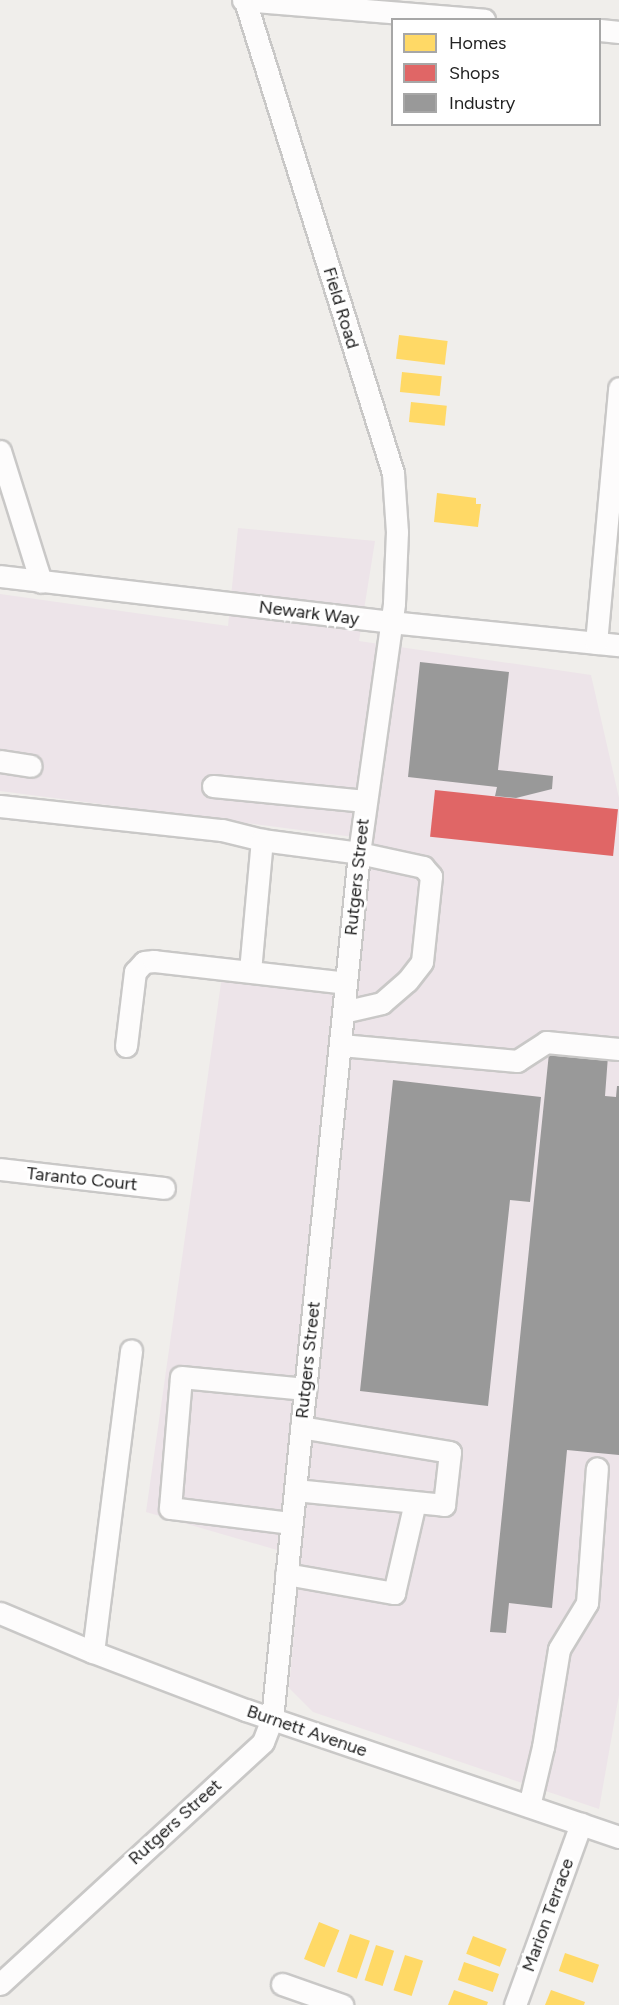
<!DOCTYPE html>
<style>
body{margin:0}
#map{position:relative;width:619px;height:2005px;overflow:hidden;background:#f0eeeb;font-family:Figtree,sans-serif}
div>[style]{position:absolute}
.industrial>*{inset:0;background:#ede4e9}
.homes>*{inset:0;background:#ffd966;transform-origin:0 0}
.shops>*{inset:0;background:#e06666;transform-origin:0 0}
.industry>*{inset:0;background:#999}
.roads{filter:drop-shadow(2px 0 #c9c8c7) drop-shadow(-2px 0 #c9c8c7) drop-shadow(0 2px #c9c8c7) drop-shadow(0 -2px #c9c8c7)}
.minor>*{height:21px;margin:-10.5px;padding:0 10.5px;transform-origin:10.5px;border-radius:10.5px;background:#fdfcfc}
span{translate:-50% -50%;white-space:nowrap;text-align:center;line-height:1.15;-webkit-text-stroke:6px #fff;paint-order:stroke}
.street-label{font-size:18px;color:#222}
.legend{position:absolute;left:391px;top:18px;width:210px;height:108px;box-sizing:border-box;background:#fff;border:2px solid #a7a7a7;margin:0;padding:8px 10px;list-style:none;font-size:18px;color:#222}
.legend li{display:flex;align-items:center;gap:12px;height:30px}
.legend b{width:30px;border:2px solid #a7a7a7}
</style>
<div id="map">
<div class="industrial">
<div style="clip-path:polygon(238px 528px,375px 541px,359px 641px,591px 675px,619px 798px,619px 1695px,599px 1809px,313px 1712px,289px 1688px,301px 1557px,146px 1512px,223px 969px,345px 982px,361px 838px,0 791px,0 594px,228px 626px)"></div>
</div>
<div class="homes">
<div style="left:399px;top:335px;width:49px;height:24px;rotate:7deg"></div>
<div style="left:402px;top:372px;width:40px;height:20px;rotate:6deg"></div>
<div style="left:411px;top:402px;width:36px;height:20px;rotate:6deg"></div>
<div style="clip-path:polygon(437px 493px,476px 498px,476px 504px,481px 504px,478px 527px,434px 522px)"></div>
<div style="left:319px;top:1922px;width:22px;height:40px;rotate:22deg"></div>
<div style="left:350px;top:1934px;width:21px;height:40px;rotate:19deg"></div>
<div style="left:473px;top:1936px;width:36px;height:19px;rotate:21deg"></div>
<div style="left:376px;top:1945px;width:19px;height:37px;rotate:18deg"></div>
<div style="left:565px;top:1953px;width:36px;height:19px;rotate:19deg"></div>
<div style="left:405px;top:1955px;width:19px;height:37px;rotate:18deg"></div>
<div style="left:464px;top:1962px;width:37px;height:19px;rotate:19deg"></div>
<div style="clip-path:polygon(454px 1990px,488px 2002px,487px 2005px,448px 2005px)"></div>
<div style="clip-path:polygon(551px 1990px,585px 2002px,584px 2005px,545px 2005px)"></div>
</div>
<div class="shops">
<div style="left:435px;top:790px;width:184px;height:47px;rotate:6deg"></div>
</div>
<div class="industry">
<div style="clip-path:polygon(420px 662px,509px 672px,498px 770px,553px 776px,552px 789px,516px 798px,495px 796px,497px 787px,408px 777px)"></div>
<div style="clip-path:polygon(549px 1053px,608px 1056px,605px 1096px,616px 1097px,617px 1086px,619px 1086px,619px 1455px,567px 1450px,552px 1608px,509px 1603px,506px 1633px,490px 1632px)"></div>
<div style="clip-path:polygon(393px 1080px,541px 1097px,530px 1202px,510px 1200px,488px 1406px,360px 1391px)"></div>
</div>
<div class="roads">
<div class="minor">
<div style="left:243px;top:0;width:242px;rotate:4.7deg"></div>
<div style="left:600px;top:30px;width:19px;rotate:6deg"></div>
<div style="left:0;top:451px;width:137px;rotate:72.6deg"></div>
<div style="left:0;top:576px;width:394px;rotate:6.7deg"></div>
<div style="left:391px;top:622px;width:229px;rotate:5.8deg"></div>
<div style="left:596px;top:643px;width:256px;rotate:-84.8deg"></div>
<div style="left:0;top:761px;width:31px;rotate:9deg"></div>
<div style="left:213px;top:786px;width:153px;rotate:5.6deg"></div>
<div style="left:0;top:806px;width:223px;rotate:6.2deg"></div>
<div style="left:222px;top:830px;width:41px;rotate:14deg"></div>
<div style="left:250px;top:971px;width:132px;rotate:-84.8deg"></div>
<div style="left:262px;top:840px;width:98px;rotate:7.6deg"></div>
<div style="left:359px;top:853px;width:66px;rotate:12.3deg"></div>
<div style="left:423px;top:867px;width:12px;rotate:48deg"></div>
<div style="left:431px;top:876px;width:86px;rotate:96deg"></div>
<div style="left:422px;top:962px;width:24px;rotate:128deg"></div>
<div style="left:407px;top:981px;width:33px;rotate:139deg"></div>
<div style="left:382px;top:1003px;width:39px;rotate:167deg"></div>
<div style="left:341px;top:1045px;width:177px;rotate:5.2deg"></div>
<div style="left:517px;top:1061px;width:35px;rotate:-33deg"></div>
<div style="left:546px;top:1042px;width:73px;rotate:5.5deg"></div>
<div style="left:126px;top:1046px;width:75px;rotate:-83.1deg"></div>
<div style="left:135px;top:972px;width:13px;rotate:-48deg"></div>
<div style="left:144px;top:962px;width:10px;rotate:-6deg"></div>
<div style="left:154px;top:961px;width:193px;rotate:6.5deg"></div>
<div style="left:0;top:1169px;width:165px;rotate:6.6deg"></div>
<div style="left:295px;top:1490px;width:150px;rotate:5.7deg"></div>
<div style="left:444px;top:1505px;width:53px;rotate:-83.5deg"></div>
<div style="left:450px;top:1452px;width:151px;rotate:-170.5deg"></div>
<div style="left:291px;top:1523px;width:122px;rotate:-172.9deg"></div>
<div style="left:170px;top:1508px;width:131px;rotate:-85.2deg"></div>
<div style="left:181px;top:1377px;width:125px;rotate:5.5deg"></div>
<div style="left:286px;top:1574px;width:110px;rotate:10deg"></div>
<div style="left:394px;top:1593px;width:93px;rotate:-77deg"></div>
<div style="left:0;top:1613px;width:101px;rotate:22.8deg"></div>
<div style="left:93px;top:1652px;width:164px;rotate:20.8deg"></div>
<div style="left:246px;top:1710px;width:394px;rotate:18.8deg"></div>
<div style="left:93px;top:1652px;width:304px;rotate:-82.8deg"></div>
<div style="left:529px;top:1806px;width:61px;rotate:-76.7deg"></div>
<div style="left:543px;top:1747px;width:99px;rotate:-80.7deg"></div>
<div style="left:559px;top:1649px;width:54px;rotate:-58.7deg"></div>
<div style="left:587px;top:1603px;width:135px;rotate:-85.8deg"></div>
<div style="left:0;top:1984px;width:357px;rotate:-42.6deg"></div>
<div style="left:263px;top:1742px;width:25px;rotate:-69deg"></div>
<div style="left:272px;top:1719px;width:870px;rotate:-84.26deg"></div>
<div style="left:359px;top:853px;width:252px;rotate:-82deg"></div>
<div style="left:394px;top:603px;width:71px;rotate:-87.6deg"></div>
<div style="left:397px;top:532px;width:59px;rotate:-93.9deg"></div>
<div style="left:393px;top:473px;width:496px;rotate:-107.4deg"></div>
<div style="left:282px;top:1984px;width:64px;rotate:19.3deg"></div>
<div style="left:515px;top:2005px;width:193px;rotate:-70deg"></div>
</div>
</div>
<div class="street-label">
<span style="left:341px;top:308px;rotate:73deg">Field Road</span>
<span style="left:309px;top:613px;rotate:7deg">Newark Way</span>
<span style="left:357px;top:877px;rotate:-84deg">Rutgers Street</span>
<span style="left:82px;top:1179px;rotate:6deg">Taranto Court</span>
<span style="left:308px;top:1360px;rotate:-84deg">Rutgers Street</span>
<span style="left:307px;top:1731px;rotate:19deg">Burnett Avenue</span>
<span style="left:175px;top:1822px;rotate:-42deg">Rutgers Street</span>
<span style="left:548px;top:1915px;rotate:-70deg">Marion Terrace</span>
</div>
<ul class="legend">
<li><b style="height:16px;background:#ffd966"></b>Homes</li>
<li><b style="height:16px;background:#e06666"></b>Shops</li>
<li><b style="height:16px;background:#999"></b>Industry</li>
</ul>
</div>
